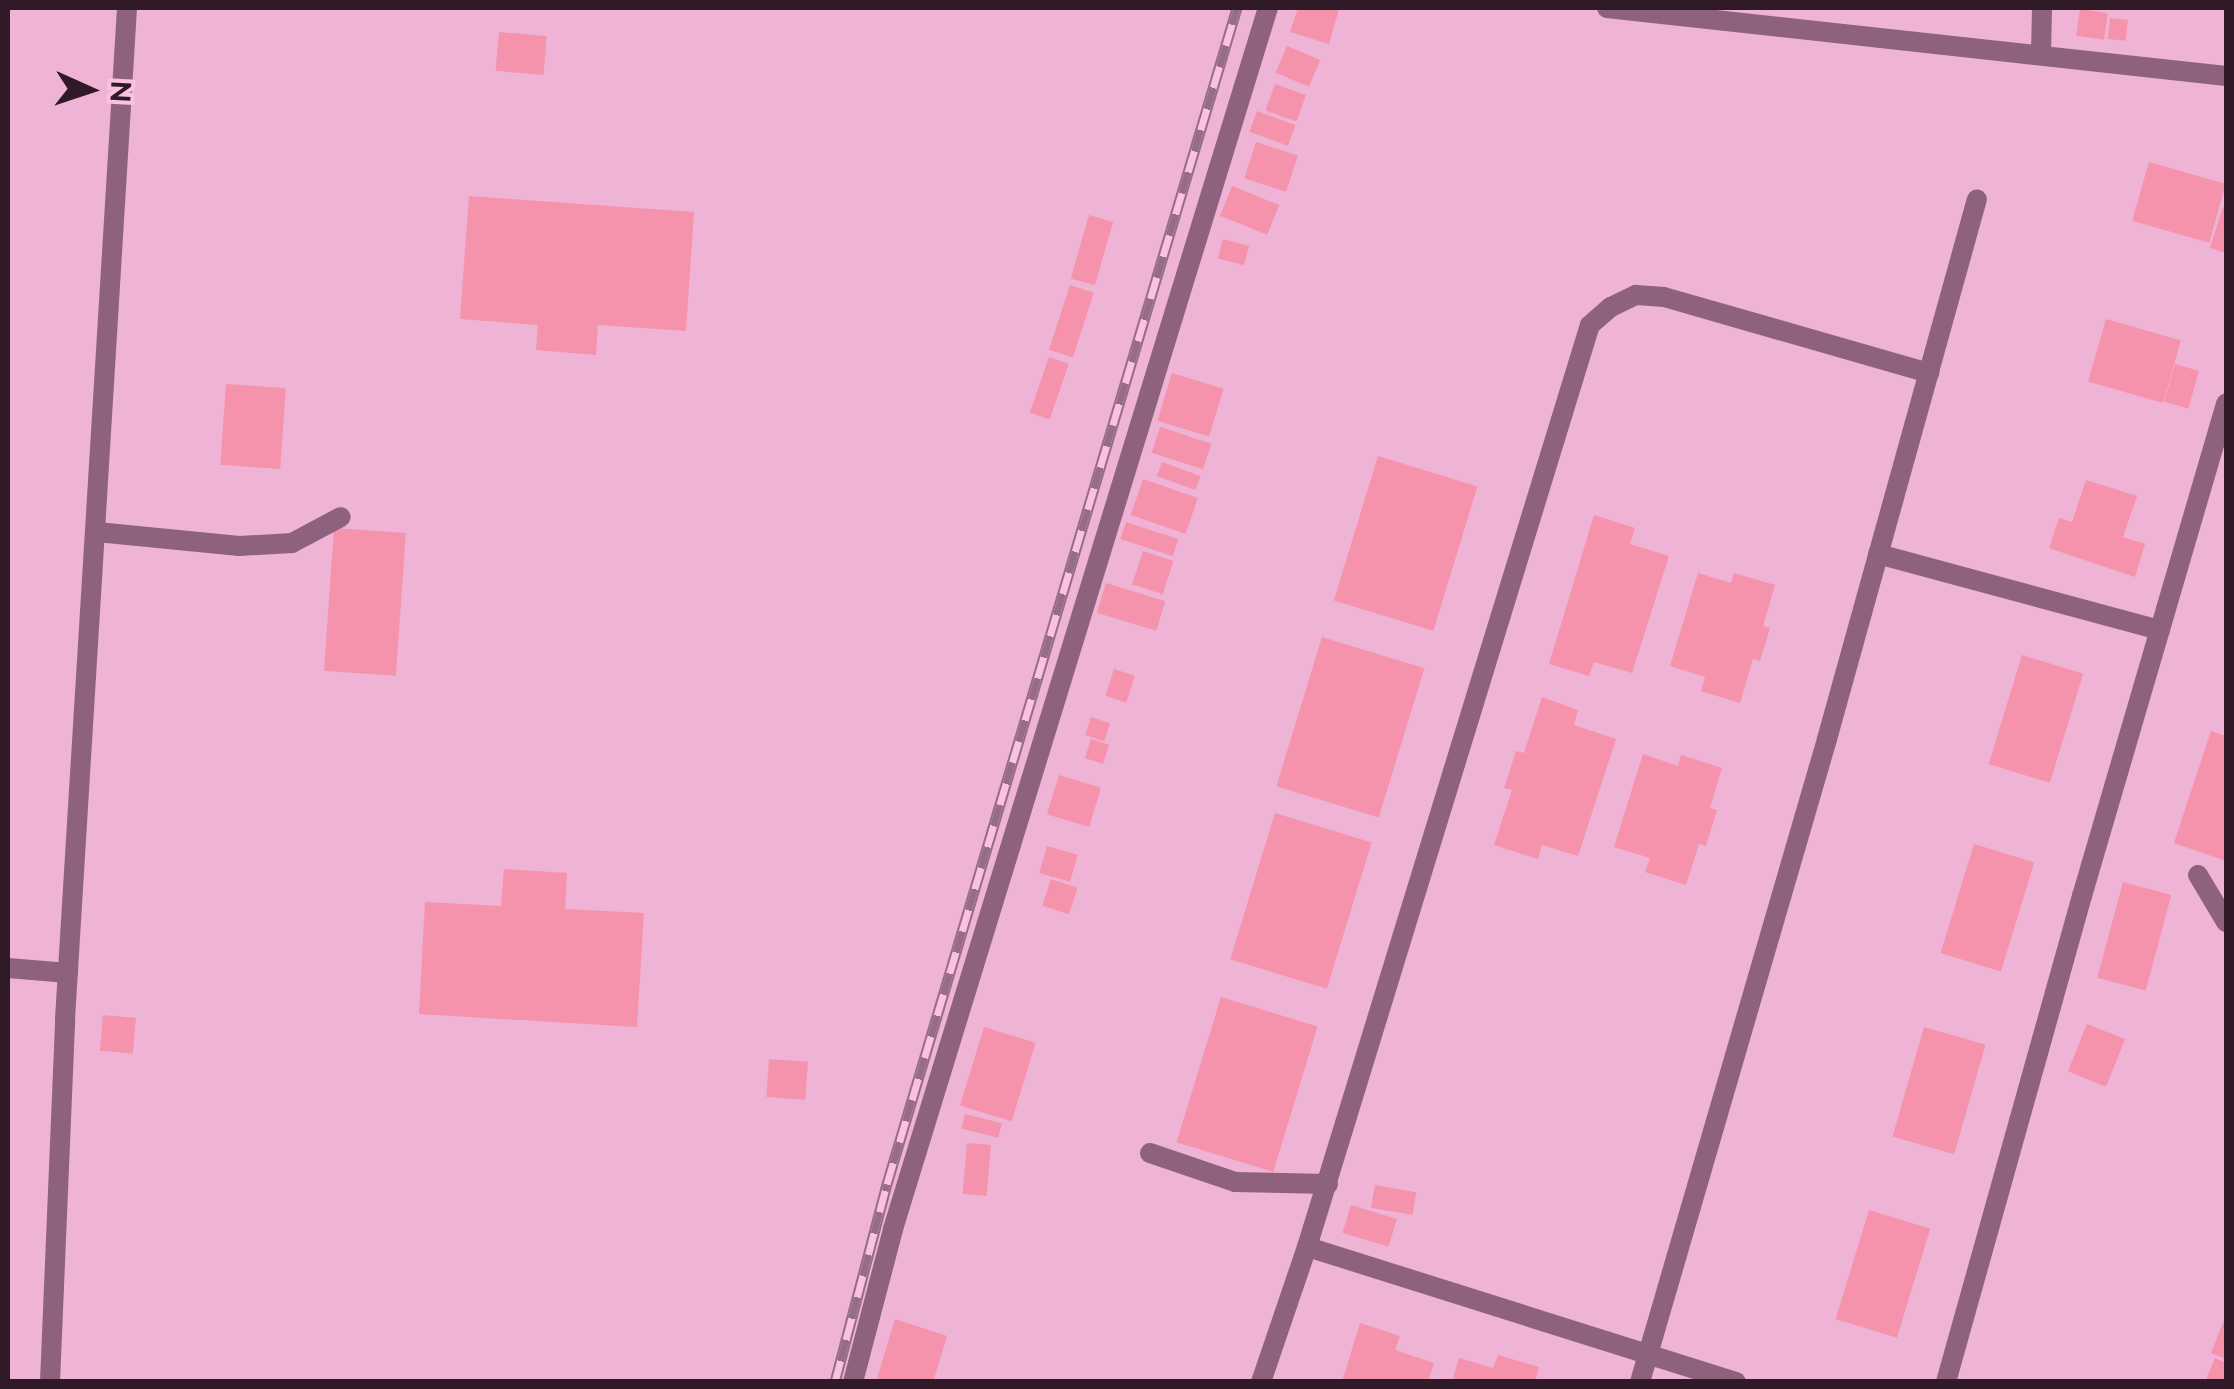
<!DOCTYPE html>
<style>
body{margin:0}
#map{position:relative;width:2234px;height:1389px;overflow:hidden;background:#eeb3d5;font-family:Raleway,sans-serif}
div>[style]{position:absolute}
.building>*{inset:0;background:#f592ac;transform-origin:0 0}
.service>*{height:20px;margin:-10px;padding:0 10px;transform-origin:10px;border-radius:10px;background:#8e617c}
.minor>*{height:20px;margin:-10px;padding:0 10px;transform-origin:10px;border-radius:10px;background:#8e617c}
.rail>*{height:11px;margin-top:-5.5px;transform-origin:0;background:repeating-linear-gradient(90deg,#fcc0e2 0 22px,#976d86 0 44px);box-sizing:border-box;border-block:2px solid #976d86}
span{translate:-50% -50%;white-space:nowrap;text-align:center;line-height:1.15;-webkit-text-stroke:8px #fcc0e2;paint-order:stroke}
.frame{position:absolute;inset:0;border:10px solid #301a27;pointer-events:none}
.north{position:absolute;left:40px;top:40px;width:100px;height:100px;-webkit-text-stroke:8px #fcc0e2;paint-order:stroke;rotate:93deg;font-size:28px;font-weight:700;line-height:40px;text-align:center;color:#301a27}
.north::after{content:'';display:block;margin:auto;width:35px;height:45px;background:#301a27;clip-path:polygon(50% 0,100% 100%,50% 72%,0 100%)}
</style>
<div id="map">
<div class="building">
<div style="clip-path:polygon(1298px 8px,1339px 9px,1329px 44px,1290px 32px)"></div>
<div style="left:2080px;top:9px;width:28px;height:27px;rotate:8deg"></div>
<div style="left:2110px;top:18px;width:18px;height:21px;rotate:6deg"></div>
<div style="left:499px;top:32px;width:48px;height:39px;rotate:5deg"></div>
<div style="left:1287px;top:46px;width:36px;height:29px;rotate:23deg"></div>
<div style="left:1275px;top:84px;width:33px;height:28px;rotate:20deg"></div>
<div style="left:1257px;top:111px;width:41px;height:22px;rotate:20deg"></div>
<div style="left:1256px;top:142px;width:44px;height:38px;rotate:18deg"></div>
<div style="left:2149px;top:162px;width:80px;height:61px;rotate:16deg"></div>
<div style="left:1232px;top:186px;width:51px;height:32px;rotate:22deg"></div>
<div style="clip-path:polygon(469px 196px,694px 212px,686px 331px,598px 325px,596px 355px,536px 350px,538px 325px,460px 319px)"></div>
<div style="clip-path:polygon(2223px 207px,2226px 208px,2226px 253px,2210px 248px)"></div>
<div style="left:1089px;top:215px;width:25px;height:66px;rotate:16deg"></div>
<div style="left:1223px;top:239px;width:27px;height:20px;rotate:15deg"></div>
<div style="left:1070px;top:285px;width:25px;height:68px;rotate:18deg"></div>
<div style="left:2106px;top:319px;width:78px;height:65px;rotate:16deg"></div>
<div style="left:1049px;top:357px;width:21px;height:59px;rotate:19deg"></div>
<div style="left:2175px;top:364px;width:25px;height:39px;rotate:16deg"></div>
<div style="left:1172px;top:373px;width:54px;height:50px;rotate:17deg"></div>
<div style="left:226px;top:384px;width:60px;height:81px;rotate:4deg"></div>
<div style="left:1160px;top:427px;width:54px;height:27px;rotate:18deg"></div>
<div style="left:1378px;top:456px;width:104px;height:151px;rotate:17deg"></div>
<div style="left:1162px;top:462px;width:41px;height:15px;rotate:20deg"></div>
<div style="left:1143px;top:479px;width:58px;height:38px;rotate:19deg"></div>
<div style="clip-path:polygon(2086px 480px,2137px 496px,2123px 537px,2145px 544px,2135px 577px,2049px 548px,2059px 518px,2072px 522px)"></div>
<div style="clip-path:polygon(1594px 515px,1635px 528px,1630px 544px,1669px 556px,1632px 673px,1594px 662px,1589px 676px,1549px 664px)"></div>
<div style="left:1126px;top:522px;width:55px;height:18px;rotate:18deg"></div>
<div style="left:334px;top:528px;width:72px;height:143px;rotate:4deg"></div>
<div style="left:1143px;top:551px;width:32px;height:35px;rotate:18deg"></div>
<div style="clip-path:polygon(1698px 573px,1731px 583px,1734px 573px,1775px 585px,1763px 626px,1770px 628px,1760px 661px,1753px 659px,1740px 703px,1701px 691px,1705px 677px,1670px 666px)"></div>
<div style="left:1106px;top:583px;width:62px;height:31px;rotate:17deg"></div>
<div style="left:1322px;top:637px;width:107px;height:156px;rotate:17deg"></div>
<div style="left:2022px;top:655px;width:64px;height:114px;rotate:17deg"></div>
<div style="left:1114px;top:669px;width:22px;height:28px;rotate:18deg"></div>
<div style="clip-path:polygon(1542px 697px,1578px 710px,1574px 725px,1616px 739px,1578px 856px,1542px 845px,1538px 859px,1494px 845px,1512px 790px,1504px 788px,1516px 751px,1524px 753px)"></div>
<div style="left:1091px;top:717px;width:20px;height:19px;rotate:18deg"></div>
<div style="clip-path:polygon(2211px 731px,2226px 736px,2226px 861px,2174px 843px)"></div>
<div style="left:1091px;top:739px;width:19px;height:20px;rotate:18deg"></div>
<div style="clip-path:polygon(1643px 754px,1678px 766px,1681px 755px,1722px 768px,1710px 808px,1717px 810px,1706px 846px,1699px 844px,1686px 885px,1645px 872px,1650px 858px,1614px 847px)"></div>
<div style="left:1059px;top:775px;width:44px;height:41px;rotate:17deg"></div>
<div style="left:1275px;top:813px;width:101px;height:153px;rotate:17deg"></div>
<div style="left:1974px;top:844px;width:63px;height:114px;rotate:17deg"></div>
<div style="left:1047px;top:846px;width:32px;height:28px;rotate:16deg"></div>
<div style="clip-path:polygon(504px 869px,567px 873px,565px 909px,644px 913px,637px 1027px,419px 1014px,425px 902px,501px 906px)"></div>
<div style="left:1051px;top:879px;width:28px;height:28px;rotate:18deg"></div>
<div style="left:2123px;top:882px;width:50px;height:99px;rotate:15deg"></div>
<div style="left:1221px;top:997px;width:101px;height:152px;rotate:17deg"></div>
<div style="left:103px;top:1015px;width:33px;height:36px;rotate:5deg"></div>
<div style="left:2087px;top:1024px;width:41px;height:51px;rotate:22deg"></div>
<div style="left:984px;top:1027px;width:54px;height:82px;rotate:17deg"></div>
<div style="left:1924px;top:1027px;width:64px;height:114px;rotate:16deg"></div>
<div style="left:769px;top:1059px;width:39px;height:38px;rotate:4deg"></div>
<div style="left:965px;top:1114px;width:38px;height:15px;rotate:14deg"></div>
<div style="left:967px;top:1143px;width:24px;height:51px;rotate:5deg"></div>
<div style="left:1375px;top:1185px;width:42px;height:23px;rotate:10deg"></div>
<div style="left:1351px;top:1205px;width:48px;height:29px;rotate:17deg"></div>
<div style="left:1869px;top:1210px;width:64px;height:114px;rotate:17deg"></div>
<div style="clip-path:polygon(895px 1319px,947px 1336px,933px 1382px,876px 1382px)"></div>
<div style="clip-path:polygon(2224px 1320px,2226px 1321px,2226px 1359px,2211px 1353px)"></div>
<div style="clip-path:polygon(1360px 1323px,1400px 1336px,1395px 1350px,1434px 1363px,1428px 1382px,1342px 1382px)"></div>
<div style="clip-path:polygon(1498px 1355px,1539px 1367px,1535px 1382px,1452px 1382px,1459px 1358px,1493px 1368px)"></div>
<div style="clip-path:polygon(2215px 1358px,2226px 1363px,2226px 1382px,2205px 1382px)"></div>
</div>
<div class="service">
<div style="left:2041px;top:53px;width:45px;rotate:-88.7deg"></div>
<div style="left:97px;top:532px;width:143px;rotate:5.6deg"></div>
<div style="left:239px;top:546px;width:53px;rotate:-3.2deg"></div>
<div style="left:292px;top:543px;width:55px;rotate:-28deg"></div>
<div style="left:8px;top:968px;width:60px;rotate:4.8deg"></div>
<div style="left:1150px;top:1153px;width:90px;rotate:18.8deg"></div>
<div style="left:1235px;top:1182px;width:93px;rotate:1.2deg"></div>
</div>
<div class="minor">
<div style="left:1607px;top:8px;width:623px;rotate:6.27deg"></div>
<div style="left:1878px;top:554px;width:292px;rotate:15.1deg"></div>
<div style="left:2198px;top:875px;width:55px;rotate:59.2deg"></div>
<div style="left:50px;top:1382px;width:363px;rotate:-87.6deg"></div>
<div style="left:65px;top:1019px;width:1013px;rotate:-86.49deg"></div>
<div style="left:853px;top:1382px;width:158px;rotate:-75.3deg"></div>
<div style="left:893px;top:1229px;width:1277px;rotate:-72.93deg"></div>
<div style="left:1261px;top:1382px;width:143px;rotate:-71.2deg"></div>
<div style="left:1640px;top:1382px;width:670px;rotate:-73.78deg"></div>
<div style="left:1827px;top:739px;width:560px;rotate:-74.48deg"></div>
<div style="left:1736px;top:1382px;width:450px;rotate:-162.5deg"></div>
<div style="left:1307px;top:1247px;width:964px;rotate:-72.94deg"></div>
<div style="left:1590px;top:325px;width:28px;rotate:-41deg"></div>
<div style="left:1611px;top:307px;width:28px;rotate:-26deg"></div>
<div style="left:1636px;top:295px;width:28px;rotate:4deg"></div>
<div style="left:1664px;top:297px;width:276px;rotate:16deg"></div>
<div style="left:1946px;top:1382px;width:505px;rotate:-74.37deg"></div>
<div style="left:2082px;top:896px;width:513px;rotate:-73.69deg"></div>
</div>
<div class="rail">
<div style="left:835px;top:1382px;width:205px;rotate:-75.3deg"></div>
<div style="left:887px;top:1184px;width:1227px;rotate:-73.43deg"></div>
</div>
<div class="frame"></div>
<div class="north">N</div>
</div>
